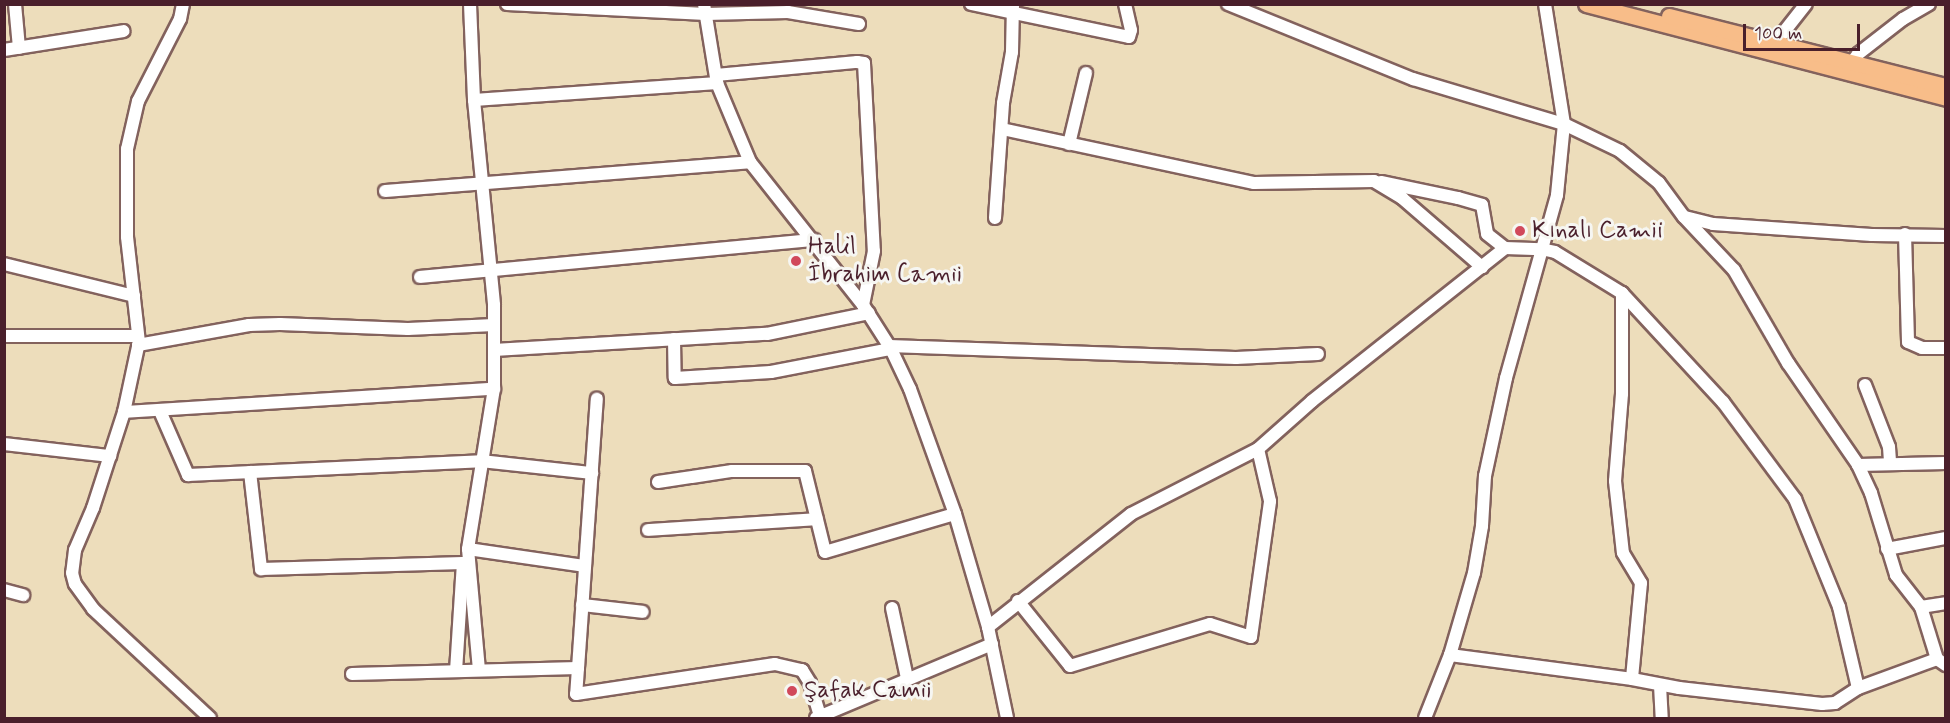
<!DOCTYPE html>
<meta charset="utf-8">
<style>
body{margin:0}
#map{position:relative;width:1950px;height:723px;overflow:hidden;background:#edddbb;font-family:Mynerve,sans-serif}
div>[style]{position:absolute}
.roads{filter:drop-shadow(2px 0 #83625d) drop-shadow(-2px 0 #83625d) drop-shadow(0 2px #83625d) drop-shadow(0 -2px #83625d)}
.minor>*{height:12px;margin:-6px;padding:0 6px;transform-origin:6px;border-radius:6px;background:#fff}
.major>*{height:15px;margin:-7.5px;padding:0 7.5px;transform-origin:7.5px;border-radius:7.5px;background:#f8bd89}
.dots>*{width:16px;height:16px;translate:-50% -50%;box-sizing:border-box;border:3px solid #f6f6f2;border-radius:50%}
span{translate:-50% -50%;white-space:nowrap;text-align:center;line-height:1.15;-webkit-text-stroke:6px #f6f6f2;paint-order:stroke}
.poi-label{font-size:24px;color:#4a1f2b}
.left{translate:0 -50%;text-align:left}
.frame{position:absolute;inset:0;border:6px solid #4a1f2b;pointer-events:none}
.scale{position:absolute;left:1743px;top:24px;width:117px;height:27px;box-sizing:border-box;border:3px solid #4a1f2b;border-top:0;padding-left:8px;font-size:18px;line-height:21px;white-space:nowrap;color:#4a1f2b;-webkit-text-stroke:4px #f6f6f2;paint-order:stroke}
</style>
<div id="map">
<div class="roads">
<div class="minor">
<div style="left:15px;top:4px;width:44px;rotate:84.8deg"></div>
<div style="left:183px;top:4px;width:15px;rotate:101deg"></div>
<div style="left:180px;top:19px;width:92px;rotate:117.1deg"></div>
<div style="left:138px;top:101px;width:49px;rotate:102.9deg"></div>
<div style="left:127px;top:149px;width:88px;rotate:90deg"></div>
<div style="left:127px;top:237px;width:106px;rotate:83.5deg"></div>
<div style="left:139px;top:342px;width:72px;rotate:102.1deg"></div>
<div style="left:124px;top:412px;width:101px;rotate:107.9deg"></div>
<div style="left:93px;top:508px;width:46px;rotate:113.2deg"></div>
<div style="left:75px;top:550px;width:23px;rotate:97deg"></div>
<div style="left:72px;top:573px;width:11px;rotate:75deg"></div>
<div style="left:75px;top:584px;width:31px;rotate:54deg"></div>
<div style="left:93px;top:609px;width:160px;rotate:43deg"></div>
<div style="left:470px;top:4px;width:96px;rotate:87.6deg"></div>
<div style="left:474px;top:100px;width:206px;rotate:84.4deg"></div>
<div style="left:494px;top:305px;width:45px;rotate:90deg"></div>
<div style="left:494px;top:350px;width:273px;rotate:-3.4deg"></div>
<div style="left:767px;top:334px;width:104px;rotate:-11.6deg"></div>
<div style="left:507px;top:4px;width:199px;rotate:2.9deg"></div>
<div style="left:706px;top:14px;width:82px;rotate:-1.4deg"></div>
<div style="left:788px;top:12px;width:72px;rotate:9.6deg"></div>
<div style="left:704px;top:4px;width:80px;rotate:80.7deg"></div>
<div style="left:717px;top:83px;width:86px;rotate:67.3deg"></div>
<div style="left:750px;top:162px;width:182px;rotate:51.7deg"></div>
<div style="left:863px;top:305px;width:52px;rotate:57.5deg"></div>
<div style="left:891px;top:349px;width:44px;rotate:64.6deg"></div>
<div style="left:910px;top:389px;width:133px;rotate:70.2deg"></div>
<div style="left:955px;top:514px;width:118px;rotate:73.7deg"></div>
<div style="left:988px;top:627px;width:93px;rotate:78.2deg"></div>
<div style="left:971px;top:4px;width:161px;rotate:11.8deg"></div>
<div style="left:1129px;top:37px;width:7px;rotate:-74deg"></div>
<div style="left:1131px;top:30px;width:27px;rotate:-103deg"></div>
<div style="left:1228px;top:4px;width:200px;rotate:22.1deg"></div>
<div style="left:1413px;top:79px;width:158px;rotate:16.6deg"></div>
<div style="left:1564px;top:124px;width:62px;rotate:25.7deg"></div>
<div style="left:1620px;top:151px;width:50px;rotate:39.4deg"></div>
<div style="left:1659px;top:183px;width:42px;rotate:53.7deg"></div>
<div style="left:1684px;top:217px;width:73px;rotate:46.7deg"></div>
<div style="left:1734px;top:270px;width:108px;rotate:59.9deg"></div>
<div style="left:1788px;top:363px;width:124px;rotate:55.5deg"></div>
<div style="left:1858px;top:465px;width:31px;rotate:65deg"></div>
<div style="left:1871px;top:493px;width:86px;rotate:73deg"></div>
<div style="left:1896px;top:575px;width:41px;rotate:52deg"></div>
<div style="left:1921px;top:607px;width:54px;rotate:72.9deg"></div>
<div style="left:1776px;top:42px;width:48px;rotate:-51.7deg"></div>
<div style="left:4px;top:50px;width:121px;rotate:-9deg"></div>
<div style="left:1852px;top:62px;width:10px;rotate:-53deg"></div>
<div style="left:1858px;top:54px;width:57px;rotate:-37.9deg"></div>
<div style="left:1903px;top:19px;width:30px;rotate:-30deg"></div>
<div style="left:716px;top:75px;width:142px;rotate:-5.3deg"></div>
<div style="left:857px;top:62px;width:7px;rotate:8deg"></div>
<div style="left:864px;top:63px;width:188px;rotate:87deg"></div>
<div style="left:874px;top:251px;width:55px;rotate:101.5deg"></div>
<div style="left:474px;top:100px;width:244px;rotate:-4deg"></div>
<div style="left:1002px;top:129px;width:258px;rotate:12.1deg"></div>
<div style="left:1254px;top:183px;width:120px;rotate:-1deg"></div>
<div style="left:1374px;top:181px;width:33px;rotate:31deg"></div>
<div style="left:1402px;top:198px;width:106px;rotate:40.8deg"></div>
<div style="left:1069px;top:144px;width:73px;rotate:-76.5deg"></div>
<div style="left:1381px;top:182px;width:79px;rotate:11.7deg"></div>
<div style="left:1458px;top:198px;width:25px;rotate:16deg"></div>
<div style="left:1482px;top:205px;width:29px;rotate:80deg"></div>
<div style="left:1487px;top:234px;width:23px;rotate:38deg"></div>
<div style="left:385px;top:191px;width:366px;rotate:-4.5deg"></div>
<div style="left:1685px;top:217px;width:29px;rotate:14deg"></div>
<div style="left:1713px;top:224px;width:159px;rotate:4deg"></div>
<div style="left:1872px;top:235px;width:74px;rotate:0.8deg"></div>
<div style="left:995px;top:218px;width:115px;rotate:-86deg"></div>
<div style="left:1003px;top:103px;width:52px;rotate:-80deg"></div>
<div style="left:1012px;top:52px;width:48px;rotate:-88.8deg"></div>
<div style="left:1905px;top:234px;width:108px;rotate:88.4deg"></div>
<div style="left:1908px;top:342px;width:15px;rotate:23deg"></div>
<div style="left:1922px;top:348px;width:24px"></div>
<div style="left:4px;top:264px;width:134px;rotate:13.8deg"></div>
<div style="left:420px;top:277px;width:396px;rotate:-5.4deg"></div>
<div style="left:1622px;top:293px;width:101px;rotate:90deg"></div>
<div style="left:1622px;top:394px;width:87px;rotate:94.6deg"></div>
<div style="left:1615px;top:481px;width:72px;rotate:83.7deg"></div>
<div style="left:1623px;top:553px;width:35px;rotate:59deg"></div>
<div style="left:1641px;top:583px;width:96px;rotate:95.4deg"></div>
<div style="left:4px;top:336px;width:134px"></div>
<div style="left:674px;top:339px;width:39px;rotate:89deg"></div>
<div style="left:675px;top:378px;width:96px;rotate:-3.6deg"></div>
<div style="left:771px;top:372px;width:122px;rotate:-10.9deg"></div>
<div style="left:138px;top:345px;width:113px;rotate:-10.2deg"></div>
<div style="left:249px;top:325px;width:31px;rotate:-2deg"></div>
<div style="left:280px;top:324px;width:128px;rotate:2.2deg"></div>
<div style="left:408px;top:329px;width:86px;rotate:-2.7deg"></div>
<div style="left:889px;top:346px;width:347px;rotate:2deg"></div>
<div style="left:1236px;top:358px;width:82px;rotate:-2.8deg"></div>
<div style="left:1865px;top:385px;width:66px;rotate:68.8deg"></div>
<div style="left:1889px;top:447px;width:16px;rotate:86deg"></div>
<div style="left:160px;top:411px;width:70px;rotate:66.4deg"></div>
<div style="left:188px;top:475px;width:293px;rotate:-2.7deg"></div>
<div style="left:481px;top:461px;width:112px;rotate:6.2deg"></div>
<div style="left:124px;top:412px;width:371px;rotate:-3.6deg"></div>
<div style="left:4px;top:444px;width:107px;rotate:6.5deg"></div>
<div style="left:1858px;top:465px;width:88px;rotate:-1.3deg"></div>
<div style="left:250px;top:472px;width:98px;rotate:83.5deg"></div>
<div style="left:261px;top:569px;width:202px;rotate:-1.7deg"></div>
<div style="left:658px;top:482px;width:75px;rotate:-8.5deg"></div>
<div style="left:732px;top:471px;width:73px"></div>
<div style="left:805px;top:471px;width:83px;rotate:76.1deg"></div>
<div style="left:825px;top:552px;width:135px;rotate:-16.3deg"></div>
<div style="left:648px;top:530px;width:169px;rotate:-3.7deg"></div>
<div style="left:468px;top:549px;width:117px;rotate:8.3deg"></div>
<div style="left:1887px;top:549px;width:60px;rotate:-10.6deg"></div>
<div style="left:4px;top:590px;width:20px;rotate:15deg"></div>
<div style="left:1018px;top:601px;width:83px;rotate:51.3deg"></div>
<div style="left:1070px;top:666px;width:146px;rotate:-16.7deg"></div>
<div style="left:1210px;top:624px;width:43px;rotate:17.6deg"></div>
<div style="left:1251px;top:637px;width:137px;rotate:-82deg"></div>
<div style="left:1270px;top:501px;width:53px;rotate:-103deg"></div>
<div style="left:582px;top:605px;width:61px;rotate:6.5deg"></div>
<div style="left:1921px;top:607px;width:25px;rotate:-9deg"></div>
<div style="left:892px;top:608px;width:72px;rotate:77.9deg"></div>
<div style="left:988px;top:627px;width:182px;rotate:-38.3deg"></div>
<div style="left:1131px;top:514px;width:143px;rotate:-27.1deg"></div>
<div style="left:1258px;top:449px;width:72px;rotate:-41.6deg"></div>
<div style="left:1312px;top:401px;width:246px;rotate:-38.4deg"></div>
<div style="left:1505px;top:248px;width:36px;rotate:2deg"></div>
<div style="left:1541px;top:249px;width:14px;rotate:12deg"></div>
<div style="left:1555px;top:252px;width:79px;rotate:31.5deg"></div>
<div style="left:1622px;top:293px;width:149px;rotate:47.2deg"></div>
<div style="left:1723px;top:402px;width:121px;rotate:53.4deg"></div>
<div style="left:1795px;top:499px;width:117px;rotate:67.8deg"></div>
<div style="left:1839px;top:607px;width:83px;rotate:76.8deg"></div>
<div style="left:1450px;top:655px;width:184px;rotate:7.5deg"></div>
<div style="left:1632px;top:679px;width:48px;rotate:10.8deg"></div>
<div style="left:1679px;top:688px;width:144px;rotate:6.4deg"></div>
<div style="left:1822px;top:704px;width:13px;rotate:-4deg"></div>
<div style="left:1835px;top:703px;width:27px;rotate:-33deg"></div>
<div style="left:1858px;top:688px;width:84px;rotate:-20.2deg"></div>
<div style="left:1937px;top:659px;width:11px;rotate:34deg"></div>
<div style="left:578px;top:668px;width:270px;rotate:-86deg"></div>
<div style="left:479px;top:670px;width:121px;rotate:-95.2deg"></div>
<div style="left:468px;top:549px;width:162px;rotate:-80.8deg"></div>
<div style="left:494px;top:389px;width:39px;rotate:-90deg"></div>
<div style="left:456px;top:671px;width:108px;rotate:-86.3deg"></div>
<div style="left:352px;top:674px;width:226px;rotate:-1.5deg"></div>
<div style="left:578px;top:668px;width:26px;rotate:94deg"></div>
<div style="left:576px;top:694px;width:201px;rotate:-8.6deg"></div>
<div style="left:775px;top:664px;width:28px;rotate:13deg"></div>
<div style="left:802px;top:670px;width:15px;rotate:58deg"></div>
<div style="left:810px;top:683px;width:37px;rotate:73deg"></div>
<div style="left:1660px;top:685px;width:33px;rotate:87deg"></div>
<div style="left:816px;top:718px;width:191px;rotate:-22.8deg"></div>
<div style="left:1425px;top:718px;width:68px;rotate:-68.4deg"></div>
<div style="left:1450px;top:655px;width:85px;rotate:-73.7deg"></div>
<div style="left:1474px;top:573px;width:48px;rotate:-80.3deg"></div>
<div style="left:1482px;top:526px;width:50px;rotate:-86.6deg"></div>
<div style="left:1485px;top:476px;width:100px;rotate:-77.9deg"></div>
<div style="left:1506px;top:378px;width:190px;rotate:-74.4deg"></div>
<div style="left:1557px;top:195px;width:71px;rotate:-84.4deg"></div>
<div style="left:1564px;top:124px;width:121px;rotate:-99deg"></div>
</div>
<div class="major">
<div style="left:1586px;top:4px;width:372px;rotate:14.6deg"></div>
<div style="left:1669px;top:16px;width:286px;rotate:14.2deg"></div>
</div>
</div>
<div class="dots">
<div style="left:1520px;top:231px;background:#d1495b"></div>
<div style="left:796px;top:261px;background:#d1495b"></div>
<div style="left:792px;top:691px;background:#d1495b"></div>
</div>
<div class="poi-label">
<span class="left" style="left:1532px;top:231px">Kınalı Camii</span>
<span class="left" style="left:808px;top:261px">Halil<br>İbrahim Camii</span>
<span class="left" style="left:804px;top:691px">Şafak Camii</span>
</div>
<div class="frame"></div>
<div class="scale">100 m</div>
</div>
